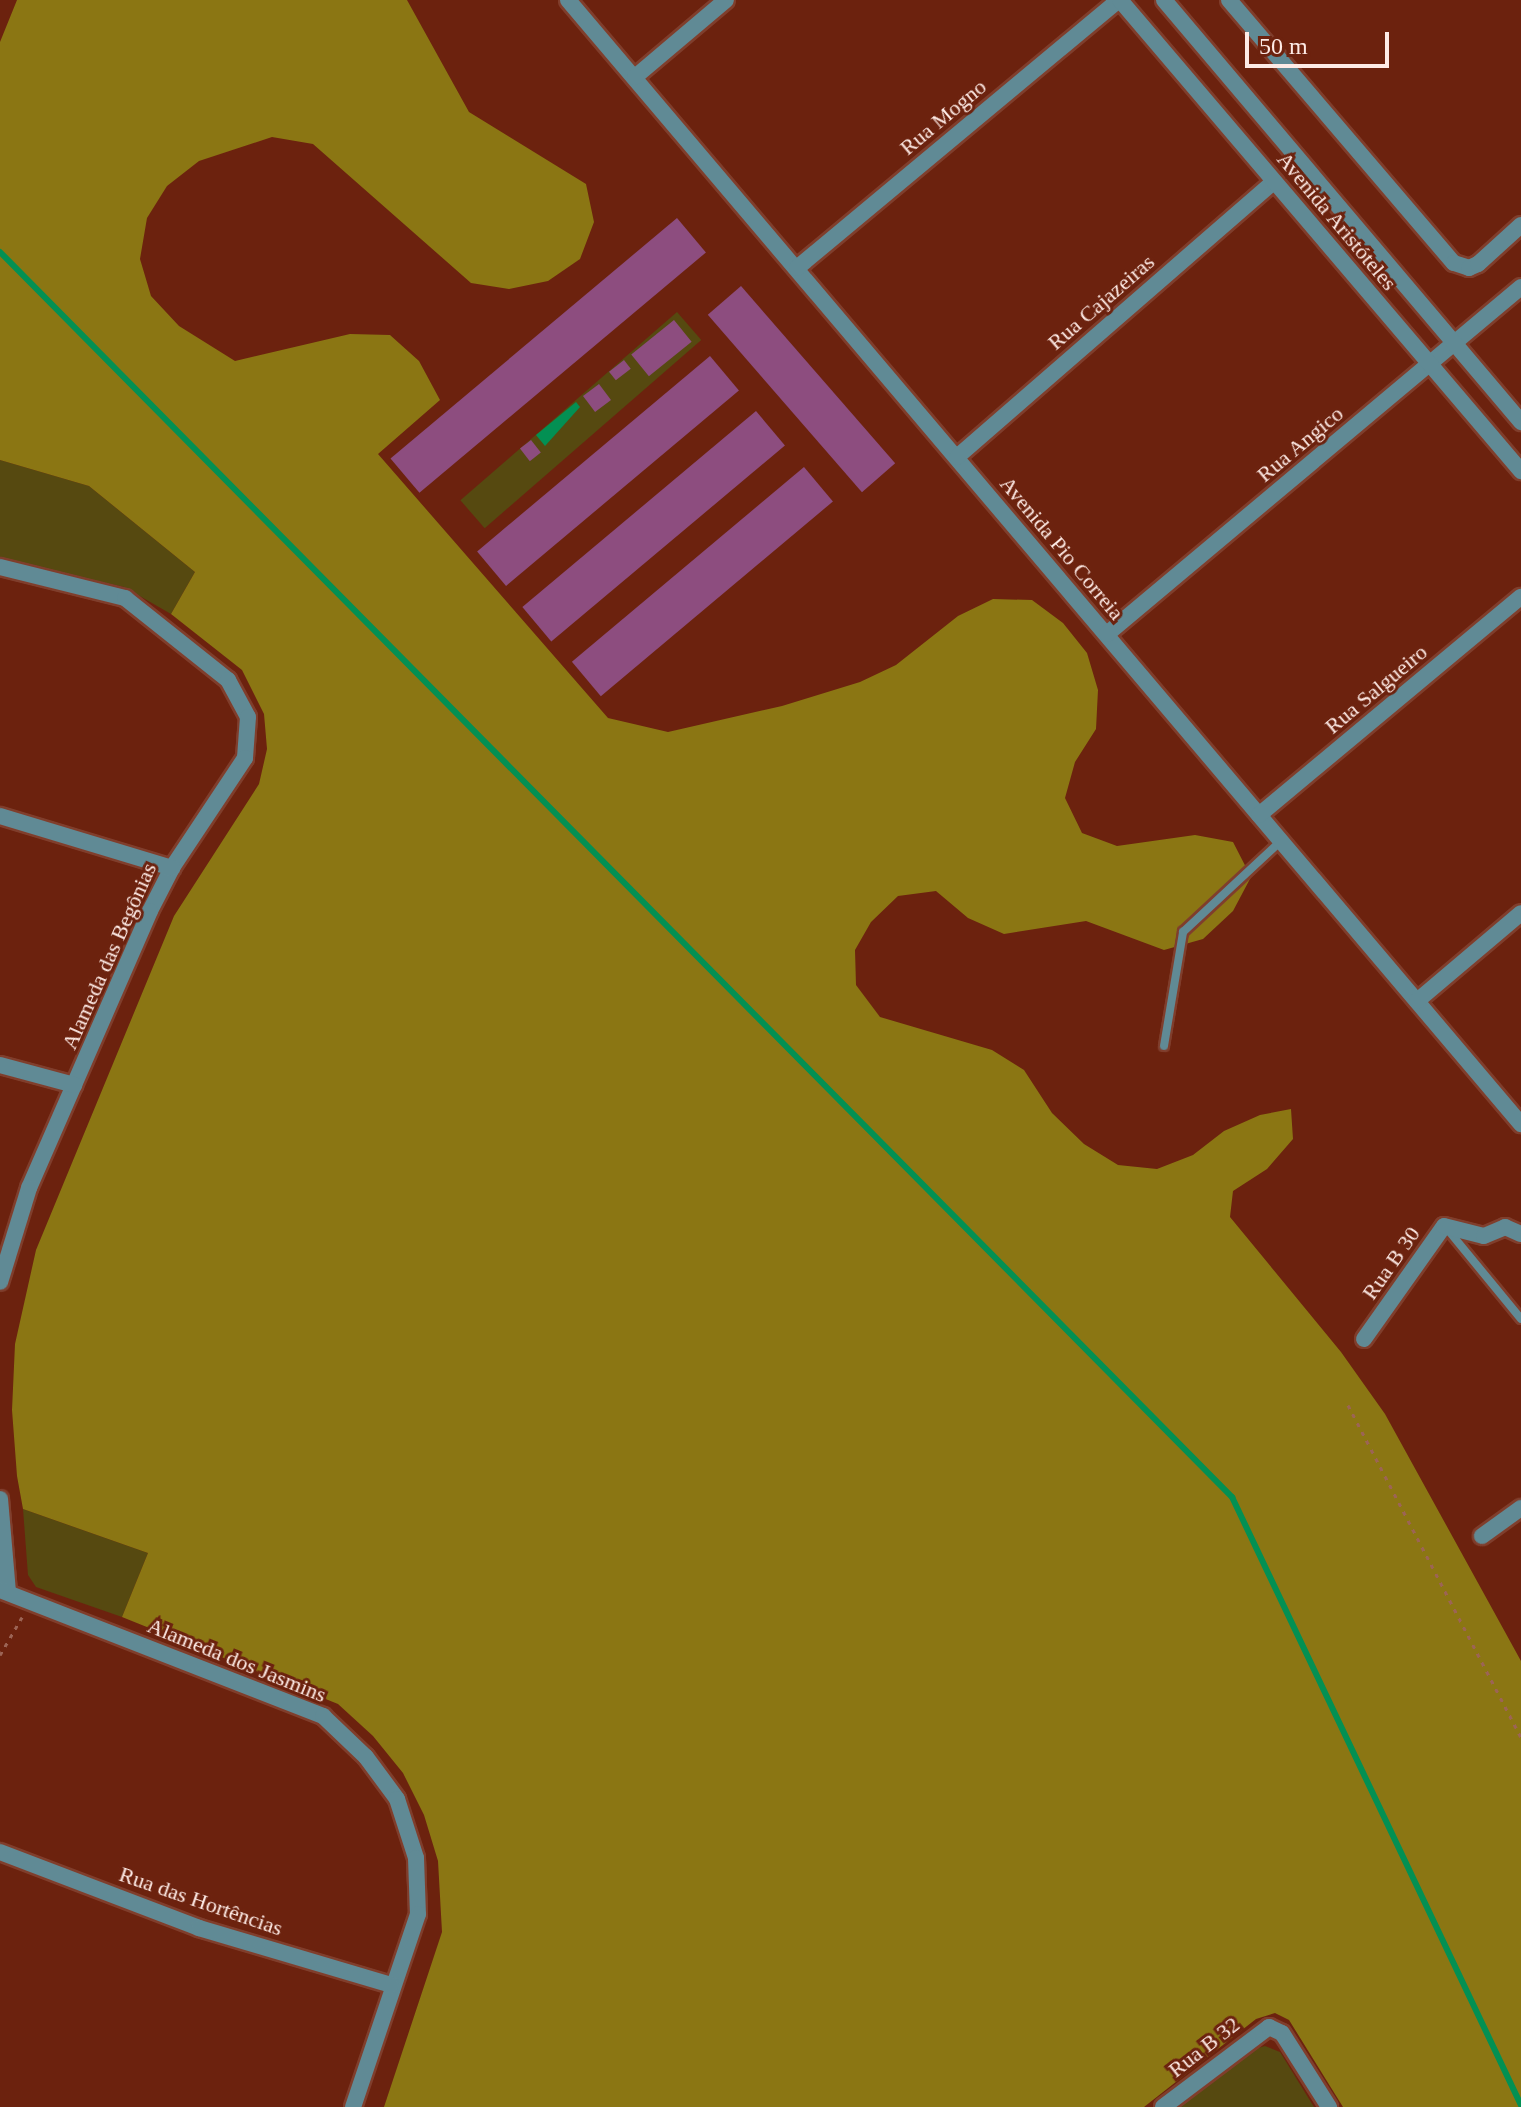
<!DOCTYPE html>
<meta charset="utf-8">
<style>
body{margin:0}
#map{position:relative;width:1521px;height:2107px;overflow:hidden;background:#6c220e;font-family:Georgia,serif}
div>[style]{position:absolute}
.green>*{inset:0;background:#564910;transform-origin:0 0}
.forest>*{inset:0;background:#8b7613}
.water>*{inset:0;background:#039053}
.stream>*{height:6px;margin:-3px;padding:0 3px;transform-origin:3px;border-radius:3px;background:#039053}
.building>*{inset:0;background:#8d4d7f;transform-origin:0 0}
.path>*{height:3px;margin-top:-1.5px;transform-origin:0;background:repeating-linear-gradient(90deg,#9c6455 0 4px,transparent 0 10px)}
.roads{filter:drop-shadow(2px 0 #803e2c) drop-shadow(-2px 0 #803e2c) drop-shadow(0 2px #803e2c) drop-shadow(0 -2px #803e2c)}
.service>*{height:8px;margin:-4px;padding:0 4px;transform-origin:4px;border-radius:4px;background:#608a95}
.minor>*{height:16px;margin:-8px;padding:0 8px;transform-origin:8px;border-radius:8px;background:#608a95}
.tertiary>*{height:16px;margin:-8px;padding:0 8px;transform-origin:8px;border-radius:8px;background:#608a95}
span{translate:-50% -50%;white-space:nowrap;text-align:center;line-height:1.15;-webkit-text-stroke:6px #6c220e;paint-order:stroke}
.street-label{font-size:22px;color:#feebe6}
.scale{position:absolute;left:1245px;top:32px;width:144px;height:36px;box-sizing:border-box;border:4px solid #feebe6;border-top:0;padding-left:10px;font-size:24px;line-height:28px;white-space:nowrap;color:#feebe6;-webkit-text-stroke:6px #6c220e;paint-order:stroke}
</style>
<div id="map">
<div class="green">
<div style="left:677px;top:312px;width:37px;height:287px;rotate:49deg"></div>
<div style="clip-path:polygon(0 460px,89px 486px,195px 572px,171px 614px,124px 587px,0 559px)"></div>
<div style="clip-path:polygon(23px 1509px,148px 1553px,122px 1617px,36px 1587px,28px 1575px)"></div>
<div style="clip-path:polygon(1265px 2046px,1280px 2052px,1314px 2107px,1180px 2107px,1251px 2050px)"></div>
</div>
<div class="forest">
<div style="clip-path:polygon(17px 0,407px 0,469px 112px,586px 184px,594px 222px,580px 259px,548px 281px,509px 289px,471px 283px,313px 144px,272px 137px,199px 161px,167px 186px,147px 218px,140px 259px,151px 296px,179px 326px,235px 361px,350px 334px,390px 335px,419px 361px,440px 400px,378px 454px,608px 718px,668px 732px,782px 706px,860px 682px,896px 665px,958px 616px,993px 599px,1032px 600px,1063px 623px,1087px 653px,1098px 690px,1096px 729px,1075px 762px,1065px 798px,1082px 833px,1117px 846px,1195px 835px,1233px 842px,1251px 877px,1233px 911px,1203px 939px,1164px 950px,1086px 921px,1004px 934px,968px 918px,936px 891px,898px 896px,871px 922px,855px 950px,856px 985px,880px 1017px,992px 1050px,1024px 1070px,1052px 1113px,1084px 1144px,1118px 1165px,1157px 1169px,1193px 1155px,1224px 1131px,1260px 1115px,1291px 1109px,1293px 1139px,1267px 1169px,1233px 1191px,1230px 1217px,1341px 1352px,1385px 1414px,1521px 1661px,1521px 2107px,1343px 2107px,1289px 2020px,1275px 2013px,1256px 2019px,1144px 2107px,384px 2107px,442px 1932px,438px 1861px,424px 1815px,403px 1773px,373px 1736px,338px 1704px,122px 1617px,148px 1553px,23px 1509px,17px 1476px,12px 1410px,15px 1344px,36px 1250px,174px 916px,259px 784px,267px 749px,264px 714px,242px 670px,171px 614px,195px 572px,89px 486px,0 460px,0 42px)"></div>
</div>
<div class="water">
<div style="clip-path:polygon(576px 402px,580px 407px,545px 446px,536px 435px)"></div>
</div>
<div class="stream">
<div style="left:0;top:252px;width:1752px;rotate:45.3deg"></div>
<div style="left:1232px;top:1497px;width:673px;rotate:64.58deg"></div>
</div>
<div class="building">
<div style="left:677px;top:218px;width:45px;height:374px;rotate:50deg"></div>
<div style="left:741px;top:286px;width:235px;height:44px;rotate:49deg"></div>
<div style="left:674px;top:320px;width:28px;height:55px;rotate:51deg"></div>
<div style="left:710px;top:356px;width:45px;height:304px;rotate:50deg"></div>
<div style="left:624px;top:360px;width:11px;height:19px;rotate:52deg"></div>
<div style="left:599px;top:384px;width:20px;height:20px;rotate:53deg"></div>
<div style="left:756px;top:411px;width:45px;height:305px;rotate:50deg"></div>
<div style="left:531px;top:440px;width:16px;height:14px;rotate:52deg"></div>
<div style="left:804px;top:467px;width:45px;height:303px;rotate:50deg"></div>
</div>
<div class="path">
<div style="left:1348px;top:1405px;width:374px;rotate:62.5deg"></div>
<div style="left:0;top:1655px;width:44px;rotate:-59.9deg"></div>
</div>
<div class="roads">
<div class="service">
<div style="left:1164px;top:1046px;width:116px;rotate:-80.5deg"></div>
<div style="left:1183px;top:932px;width:134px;rotate:-42.9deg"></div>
<div style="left:1448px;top:1230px;width:115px;rotate:50.6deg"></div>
</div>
<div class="minor">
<div style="left:568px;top:0;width:1474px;rotate:49.71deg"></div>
<div style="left:1229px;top:0;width:346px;rotate:49.5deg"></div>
<div style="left:1454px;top:263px;width:16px;rotate:18deg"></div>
<div style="left:1469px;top:268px;width:10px;rotate:-24deg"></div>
<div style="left:1478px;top:264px;width:58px;rotate:-42.2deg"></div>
<div style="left:635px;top:77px;width:119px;rotate:-40.2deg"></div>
<div style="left:797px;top:268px;width:419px;rotate:-39.8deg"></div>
<div style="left:957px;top:457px;width:420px;rotate:-41deg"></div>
<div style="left:0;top:567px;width:129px;rotate:13.9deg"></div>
<div style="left:125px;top:598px;width:132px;rotate:38.5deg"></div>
<div style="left:228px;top:680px;width:42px;rotate:61.6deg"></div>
<div style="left:248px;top:717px;width:41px;rotate:94.2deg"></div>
<div style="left:245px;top:758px;width:132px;rotate:123.6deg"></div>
<div style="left:172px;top:868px;width:48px;rotate:117.1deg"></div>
<div style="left:150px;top:911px;width:302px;rotate:113.6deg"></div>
<div style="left:29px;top:1188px;width:98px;rotate:107.1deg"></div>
<div style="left:1107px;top:634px;width:540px;rotate:-39.97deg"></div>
<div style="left:1259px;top:815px;width:341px;rotate:-39.8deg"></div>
<div style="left:0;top:816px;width:180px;rotate:16.8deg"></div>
<div style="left:1417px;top:1001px;width:136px;rotate:-40.2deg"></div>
<div style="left:0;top:1065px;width:77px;rotate:15.1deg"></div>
<div style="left:1364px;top:1339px;width:138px;rotate:-54.7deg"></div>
<div style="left:1444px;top:1226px;width:41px;rotate:14deg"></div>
<div style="left:1484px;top:1236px;width:23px;rotate:-23deg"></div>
<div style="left:1505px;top:1227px;width:17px;rotate:24deg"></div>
<div style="left:0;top:1499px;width:93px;rotate:85.1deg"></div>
<div style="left:1482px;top:1536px;width:48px;rotate:-35.7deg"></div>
<div style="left:0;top:1590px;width:347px;rotate:21.3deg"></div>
<div style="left:323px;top:1716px;width:59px;rotate:43.6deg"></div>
<div style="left:366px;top:1757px;width:52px;rotate:53.6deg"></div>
<div style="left:397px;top:1799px;width:62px;rotate:72.1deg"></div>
<div style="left:416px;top:1858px;width:56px;rotate:88deg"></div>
<div style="left:418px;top:1914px;width:204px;rotate:108.6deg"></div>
<div style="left:0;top:1852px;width:213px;rotate:20.9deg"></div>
<div style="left:199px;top:1928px;width:200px;rotate:16.5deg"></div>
<div style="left:1163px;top:2107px;width:133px;rotate:-37deg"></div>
<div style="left:1269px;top:2027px;width:14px;rotate:25deg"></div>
<div style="left:1282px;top:2033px;width:88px;rotate:57.6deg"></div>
</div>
<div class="tertiary">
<div style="left:1120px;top:0;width:619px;rotate:49.59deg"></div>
<div style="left:1164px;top:0;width:553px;rotate:49.77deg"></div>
</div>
</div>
<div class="street-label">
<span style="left:943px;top:117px;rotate:-40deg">Rua Mogno</span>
<span style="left:1337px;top:221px;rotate:50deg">Avenida Aristóteles</span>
<span style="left:1101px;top:302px;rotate:-41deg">Rua Cajazeiras</span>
<span style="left:1300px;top:444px;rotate:-40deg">Rua Angico</span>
<span style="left:1062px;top:548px;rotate:50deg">Avenida Pio Correia</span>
<span style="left:1376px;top:689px;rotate:-40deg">Rua Salgueiro</span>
<span style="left:109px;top:956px;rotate:-66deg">Alameda das Begônias</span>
<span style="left:1391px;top:1263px;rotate:-55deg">Rua B 30</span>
<span style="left:237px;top:1660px;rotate:22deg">Alameda dos Jasmins</span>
<span style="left:201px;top:1901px;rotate:19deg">Rua das Hortências</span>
<span style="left:1204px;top:2047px;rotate:-38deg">Rua B 32</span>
</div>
<div class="scale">50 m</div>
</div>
